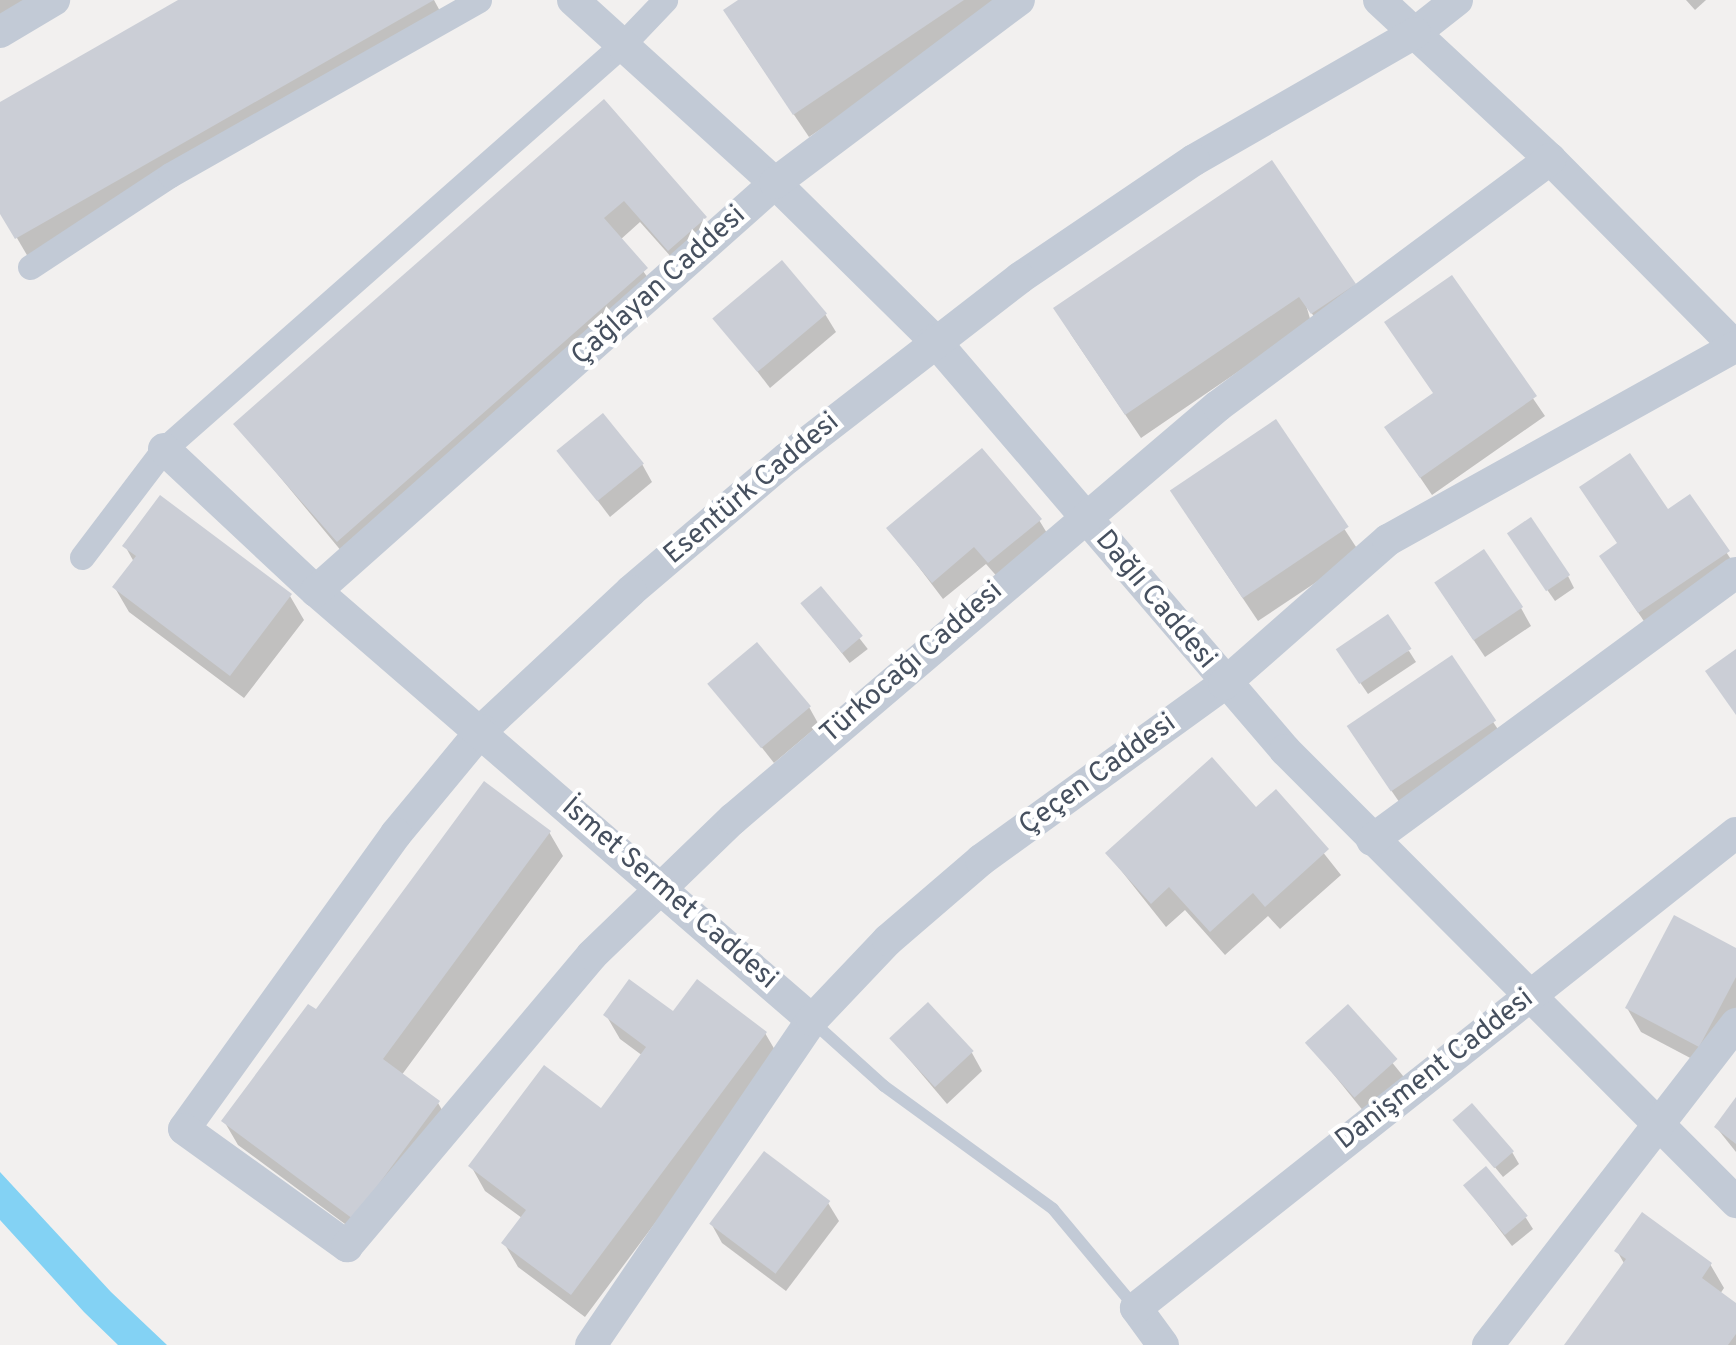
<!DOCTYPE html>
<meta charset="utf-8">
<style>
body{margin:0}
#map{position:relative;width:1736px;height:1345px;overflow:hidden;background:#f2f0ef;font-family:Overpass,sans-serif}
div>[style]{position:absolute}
.water>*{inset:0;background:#83d2f4}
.shadow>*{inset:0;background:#0003;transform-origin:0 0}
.building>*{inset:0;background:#cbced6;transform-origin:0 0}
.service>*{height:12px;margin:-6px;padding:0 6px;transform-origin:6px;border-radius:6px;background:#c2cad6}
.minor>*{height:25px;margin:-12.5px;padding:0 12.5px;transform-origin:12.5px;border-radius:12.5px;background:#c2cad6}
.tertiary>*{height:32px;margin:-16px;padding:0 16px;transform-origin:16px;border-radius:16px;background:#c2cad6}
span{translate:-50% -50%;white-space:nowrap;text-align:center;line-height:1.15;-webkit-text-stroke:9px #fff;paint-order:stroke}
.street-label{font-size:28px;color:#46505f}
</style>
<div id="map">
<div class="water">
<div style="clip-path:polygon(0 1172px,111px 1292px,167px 1345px,118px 1345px,84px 1312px,0 1220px)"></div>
</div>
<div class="shadow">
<div style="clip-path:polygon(0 0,34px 0,0 19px)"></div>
<div style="clip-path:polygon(183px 0,434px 0,447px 24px,31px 262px,0 209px,0 105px)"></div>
<div style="clip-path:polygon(742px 0,1013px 0,809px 137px,740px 35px)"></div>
<div style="clip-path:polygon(1686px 0,1706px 0,1695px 10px)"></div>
<div style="clip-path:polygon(604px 103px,716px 236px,680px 267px,640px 222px,620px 240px,660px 294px,352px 564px,236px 424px)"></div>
<div style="clip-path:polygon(1451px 278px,1545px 416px,1432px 495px,1398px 445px,1435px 394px)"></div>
<div style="clip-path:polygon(1354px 285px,1324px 331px,1306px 305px,1311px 322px,1141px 438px,1070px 333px)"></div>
<div style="clip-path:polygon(825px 314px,836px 332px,770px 388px,717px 319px)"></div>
<div style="clip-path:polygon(1275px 423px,1360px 553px,1258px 621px,1187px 515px)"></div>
<div style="clip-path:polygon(560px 451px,642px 464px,652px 482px,610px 517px)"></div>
<div style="clip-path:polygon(1690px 497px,1736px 567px,1654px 636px,1616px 580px,1667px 513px)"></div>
<div style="clip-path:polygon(1039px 520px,1050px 538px,1000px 580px,986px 564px,943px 599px,889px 528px)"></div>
<div style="clip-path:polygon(125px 546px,290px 596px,304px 620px,244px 698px,129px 612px,115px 588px,134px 562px)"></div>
<div style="clip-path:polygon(1517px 546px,1568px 576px,1574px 588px,1555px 601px)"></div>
<div style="left:821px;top:589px;width:76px;height:23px;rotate:52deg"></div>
<div style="clip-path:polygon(1448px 602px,1521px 608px,1531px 626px,1485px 657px)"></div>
<div style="clip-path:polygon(1409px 651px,1416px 662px,1368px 694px,1346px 662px)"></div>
<div style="clip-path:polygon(1451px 658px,1505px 740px,1404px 809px,1360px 745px)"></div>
<div style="clip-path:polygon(712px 684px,809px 707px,819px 725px,774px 763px)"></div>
<div style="clip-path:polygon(1276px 793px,1341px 875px,1280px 929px,1268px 916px,1225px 955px,1185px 910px,1166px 927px,1108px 854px,1256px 810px)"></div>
<div style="clip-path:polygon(549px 832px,563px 856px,401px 1076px,438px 1103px,452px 1127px,368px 1241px,238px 1145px,224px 1121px,316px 1013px)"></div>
<div style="clip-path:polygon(1736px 951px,1736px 1026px,1713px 1070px,1641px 1032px,1627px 1008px)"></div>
<div style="left:1348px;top:1008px;width:92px;height:53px;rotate:51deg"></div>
<div style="clip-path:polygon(606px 1015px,765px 1033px,779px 1057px,585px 1317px,518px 1267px,504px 1243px,522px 1218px,485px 1191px,471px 1166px,602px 1111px,643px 1056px,620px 1039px)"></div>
<div style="clip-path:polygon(892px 1039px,972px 1053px,982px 1071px,947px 1104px)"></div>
<div style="clip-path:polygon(1736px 1101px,1736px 1152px,1716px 1127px)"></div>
<div style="clip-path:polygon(1456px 1120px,1512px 1152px,1519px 1164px,1503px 1177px)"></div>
<div style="clip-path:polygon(1466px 1186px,1526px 1218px,1533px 1229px,1512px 1246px)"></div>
<div style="clip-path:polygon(828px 1203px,839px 1221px,786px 1291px,722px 1243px,712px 1225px)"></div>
<div style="clip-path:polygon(1617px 1251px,1710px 1264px,1724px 1288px,1720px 1294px,1736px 1306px,1736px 1345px,1567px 1345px,1625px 1265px)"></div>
</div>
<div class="building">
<div style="clip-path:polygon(178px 0,434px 0,15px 239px,0 214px,0 102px)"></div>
<div style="clip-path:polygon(738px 0,964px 0,793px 115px,723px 10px)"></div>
<div style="clip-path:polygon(604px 99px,707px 217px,668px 251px,624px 201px,604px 218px,648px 268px,337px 542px,233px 424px)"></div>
<div style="clip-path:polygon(1272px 160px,1356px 284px,1311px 314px,1299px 297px,1125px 415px,1053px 308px)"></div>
<div style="left:782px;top:260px;width:70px;height:91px;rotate:50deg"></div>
<div style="clip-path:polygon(1452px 275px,1537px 396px,1420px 478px,1384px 427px,1433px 393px,1384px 322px)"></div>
<div style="left:603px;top:413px;width:65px;height:60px;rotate:51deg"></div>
<div style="left:1276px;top:419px;width:130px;height:128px;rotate:56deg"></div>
<div style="clip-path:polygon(982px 448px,1042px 519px,988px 563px,974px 547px,932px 583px,886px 528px)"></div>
<div style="clip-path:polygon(1630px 453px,1668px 509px,1690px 494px,1730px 551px,1638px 613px,1599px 556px,1617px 543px,1579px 487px)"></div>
<div style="clip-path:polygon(160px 495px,292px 594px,230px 676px,112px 587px,136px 556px,122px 546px)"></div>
<div style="left:1531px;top:517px;width:70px;height:29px;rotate:56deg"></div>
<div style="left:1484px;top:549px;width:70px;height:60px;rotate:56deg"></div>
<div style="left:821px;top:586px;width:65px;height:27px;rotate:50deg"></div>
<div style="left:1388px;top:614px;width:42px;height:63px;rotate:56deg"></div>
<div style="left:757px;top:642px;width:84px;height:65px;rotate:50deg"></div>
<div style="clip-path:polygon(1736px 649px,1736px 715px,1705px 671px)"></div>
<div style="left:1452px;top:655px;width:79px;height:127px;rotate:56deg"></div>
<div style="clip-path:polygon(1212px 757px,1256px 807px,1276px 789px,1329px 849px,1265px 907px,1253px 893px,1210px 932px,1169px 887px,1151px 904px,1105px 853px)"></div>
<div style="clip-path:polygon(484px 781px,551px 831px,383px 1059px,440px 1101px,353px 1219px,221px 1121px,308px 1004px,316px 1009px)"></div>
<div style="clip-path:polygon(1674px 915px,1736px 948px,1736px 977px,1699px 1047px,1625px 1008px)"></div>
<div style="clip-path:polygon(629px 979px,673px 1011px,697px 979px,767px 1032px,571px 1295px,501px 1243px,526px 1210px,468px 1166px,544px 1065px,601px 1108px,646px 1047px,603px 1015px)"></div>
<div style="left:928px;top:1002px;width:67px;height:53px;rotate:47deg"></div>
<div style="left:1348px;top:1004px;width:74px;height:58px;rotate:48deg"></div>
<div style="clip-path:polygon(1736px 1097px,1736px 1144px,1714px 1127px)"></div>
<div style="left:1472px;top:1103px;width:64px;height:26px;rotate:49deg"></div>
<div style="left:764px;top:1151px;width:83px;height:91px;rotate:37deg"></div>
<div style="left:1486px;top:1166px;width:65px;height:30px;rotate:50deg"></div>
<div style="clip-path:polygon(1642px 1212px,1712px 1263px,1702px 1278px,1736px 1303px,1736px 1334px,1728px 1345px,1564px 1345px,1626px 1259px,1614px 1251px)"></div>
</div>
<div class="service">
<div style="left:814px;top:1023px;width:94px;rotate:42deg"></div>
<div style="left:884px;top:1086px;width:209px;rotate:36deg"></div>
<div style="left:1053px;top:1209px;width:126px;rotate:50.1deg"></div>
</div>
<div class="minor">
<div style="left:30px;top:267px;width:168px;rotate:-33.3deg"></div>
<div style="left:170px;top:175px;width:355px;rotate:-29.5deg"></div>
<div style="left:82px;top:557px;width:136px;rotate:-52.8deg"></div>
<div style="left:164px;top:449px;width:612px;rotate:-41.42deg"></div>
<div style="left:623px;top:44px;width:61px;rotate:-46.3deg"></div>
</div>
<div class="tertiary">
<div style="left:573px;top:0;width:273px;rotate:42.2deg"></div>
<div style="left:775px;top:183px;width:223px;rotate:44.6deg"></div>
<div style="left:934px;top:340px;width:540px;rotate:49.43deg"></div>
<div style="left:1285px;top:750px;width:639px;rotate:45.06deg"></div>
<div style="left:1379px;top:0;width:233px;rotate:42.9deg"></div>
<div style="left:1550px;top:159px;width:264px;rotate:45.3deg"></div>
<div style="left:1457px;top:0;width:53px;rotate:141.8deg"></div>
<div style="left:1415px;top:33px;width:255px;rotate:150.1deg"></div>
<div style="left:1194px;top:160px;width:210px;rotate:145.9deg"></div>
<div style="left:1020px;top:278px;width:294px;rotate:142.3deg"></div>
<div style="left:787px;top:458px;width:205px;rotate:139.6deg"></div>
<div style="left:631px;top:591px;width:204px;rotate:137deg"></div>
<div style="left:482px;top:730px;width:135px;rotate:129.6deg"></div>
<div style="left:396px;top:834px;width:363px;rotate:125.7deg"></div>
<div style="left:184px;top:1129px;width:201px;rotate:35.7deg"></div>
<div style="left:347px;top:1246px;width:380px;rotate:-49.9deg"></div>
<div style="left:592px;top:955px;width:196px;rotate:-44deg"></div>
<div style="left:733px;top:819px;width:637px;rotate:-40.42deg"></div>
<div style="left:1218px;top:406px;width:414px;rotate:-36.6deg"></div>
<div style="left:0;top:32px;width:63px;rotate:-30.7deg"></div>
<div style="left:164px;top:449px;width:208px;rotate:43.1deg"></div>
<div style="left:316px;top:591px;width:656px;rotate:40.86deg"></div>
<div style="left:316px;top:591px;width:614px;rotate:-41.63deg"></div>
<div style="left:775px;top:183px;width:305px;rotate:-36.9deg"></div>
<div style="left:1372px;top:840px;width:451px;rotate:-36.3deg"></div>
<div style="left:591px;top:1345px;width:393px;rotate:-55.8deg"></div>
<div style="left:812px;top:1020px;width:110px;rotate:-46.5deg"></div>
<div style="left:888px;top:940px;width:123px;rotate:-40.7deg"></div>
<div style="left:981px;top:860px;width:300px;rotate:-35.9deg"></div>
<div style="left:1224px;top:684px;width:218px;rotate:-41.3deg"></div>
<div style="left:1388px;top:540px;width:397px;rotate:-29.1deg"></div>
<div style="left:1163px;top:1345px;width:46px;rotate:-126.1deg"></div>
<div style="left:1136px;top:1308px;width:765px;rotate:-38.37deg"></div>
<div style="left:1488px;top:1345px;width:406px;rotate:-52.3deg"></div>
</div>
<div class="street-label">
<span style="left:659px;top:286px;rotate:-42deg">Çağlayan Caddesi</span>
<span style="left:752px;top:489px;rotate:-40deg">Esentürk Caddesi</span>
<span style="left:1155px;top:600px;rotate:50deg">Dağlı Caddesi</span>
<span style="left:912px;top:663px;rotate:-41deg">Türkocağı Caddesi</span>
<span style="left:1098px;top:775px;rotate:-36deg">Çeçen Caddesi</span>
<span style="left:669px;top:894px;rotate:41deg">İsmet Sermet Caddesi</span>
<span style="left:1435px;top:1070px;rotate:-38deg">Danişment Caddesi</span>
</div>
</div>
